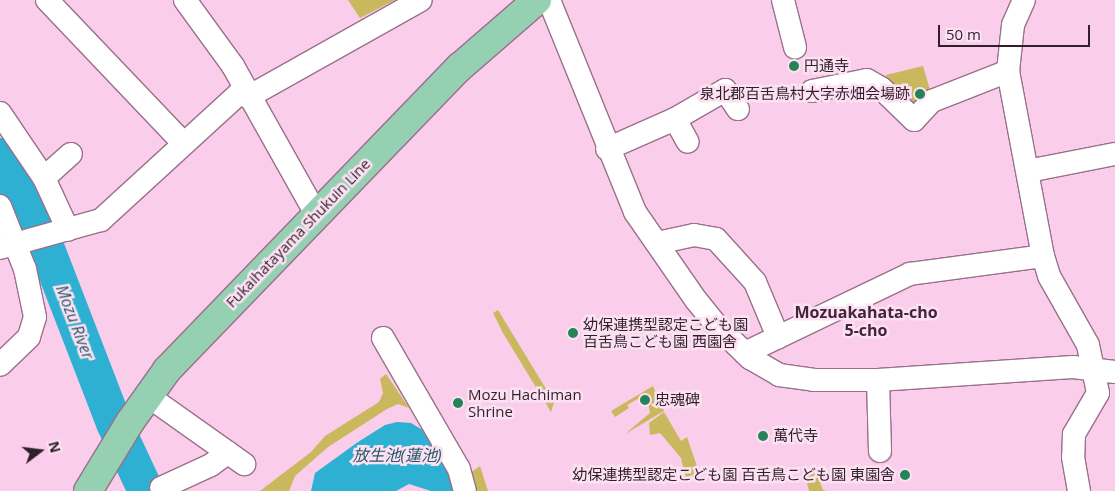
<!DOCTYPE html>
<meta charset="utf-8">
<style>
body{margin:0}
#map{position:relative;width:1115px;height:491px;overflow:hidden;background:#facdea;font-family:"Open Sans","Noto Sans JP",sans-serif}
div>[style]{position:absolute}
.green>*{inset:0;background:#c9b85d}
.water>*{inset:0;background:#2db0d1}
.river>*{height:36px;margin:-18px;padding:0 18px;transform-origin:18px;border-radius:18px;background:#2db0d1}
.roads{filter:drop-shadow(1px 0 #99708b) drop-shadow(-1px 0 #99708b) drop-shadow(0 1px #99708b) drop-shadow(0 -1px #99708b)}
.minor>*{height:22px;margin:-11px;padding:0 11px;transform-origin:11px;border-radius:11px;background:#fff}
.major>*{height:28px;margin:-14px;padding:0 14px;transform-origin:14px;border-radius:14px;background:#95d0b3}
.dots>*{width:14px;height:14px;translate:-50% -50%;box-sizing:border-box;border:2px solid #fce1f2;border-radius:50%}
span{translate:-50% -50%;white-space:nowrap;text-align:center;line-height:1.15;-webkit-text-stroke:5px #fce1f2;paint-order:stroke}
.poi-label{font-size:15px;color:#301f2a}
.left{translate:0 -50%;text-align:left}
.right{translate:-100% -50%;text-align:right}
.street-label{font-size:15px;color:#301f2a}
.neighbourhood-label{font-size:16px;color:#45233b;font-weight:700}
.water-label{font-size:16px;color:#255867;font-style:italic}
.north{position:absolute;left:15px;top:426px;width:50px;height:50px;-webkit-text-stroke:4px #fce1f2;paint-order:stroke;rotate:75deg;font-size:14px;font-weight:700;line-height:20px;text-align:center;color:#301f2a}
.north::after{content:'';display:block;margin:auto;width:18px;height:22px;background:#301f2a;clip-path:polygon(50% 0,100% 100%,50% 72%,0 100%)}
.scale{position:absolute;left:938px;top:25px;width:152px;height:22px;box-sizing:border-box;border:2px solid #301f2a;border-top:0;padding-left:6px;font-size:15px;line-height:18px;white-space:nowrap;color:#301f2a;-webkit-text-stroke:4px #fce1f2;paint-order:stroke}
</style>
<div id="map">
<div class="green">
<div style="clip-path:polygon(348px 0,395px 0,360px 18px)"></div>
<div style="clip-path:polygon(923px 66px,931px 93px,911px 110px,889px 85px,886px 75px)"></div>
<div style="clip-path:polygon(498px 310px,554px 402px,551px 412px,503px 333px,493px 313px)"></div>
<div style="clip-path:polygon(386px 374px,409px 408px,398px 404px,387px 409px,328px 447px,295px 476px,289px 491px,260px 491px,311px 452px,325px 436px,379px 402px,383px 393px,380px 379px)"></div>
<div style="clip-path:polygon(653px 386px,664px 411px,625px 434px,650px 413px,647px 397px,645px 395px,627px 405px,629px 408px,615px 417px,611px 411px)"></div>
<div style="clip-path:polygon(664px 412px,681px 441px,687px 437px,700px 475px,686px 479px,681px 458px,660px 433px,650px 435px,649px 423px)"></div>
<div style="clip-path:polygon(480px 466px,488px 491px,475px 491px,470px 473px)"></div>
<div style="clip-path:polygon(810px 472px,816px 473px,823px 490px,826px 491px,809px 491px,805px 475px)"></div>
</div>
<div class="water">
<div style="clip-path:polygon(397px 422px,411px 423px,426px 432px,448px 470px,453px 491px,431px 491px,409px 484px,396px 491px,311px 491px,315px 473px,358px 442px,385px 425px)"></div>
</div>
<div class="river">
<div style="left:0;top:156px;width:80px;rotate:61.5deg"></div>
<div style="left:38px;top:226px;width:211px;rotate:68.9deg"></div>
<div style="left:114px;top:423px;width:75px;rotate:64.8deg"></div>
</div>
<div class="roads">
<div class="minor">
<div style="left:47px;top:0;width:197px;rotate:46.4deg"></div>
<div style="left:185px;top:0;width:82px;rotate:54deg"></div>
<div style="left:233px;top:66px;width:170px;rotate:60.7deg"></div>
<div style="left:549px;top:0;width:229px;rotate:67.9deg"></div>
<div style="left:635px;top:212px;width:107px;rotate:55.3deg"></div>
<div style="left:696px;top:300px;width:35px;rotate:51deg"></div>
<div style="left:718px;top:327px;width:45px;rotate:44.1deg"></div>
<div style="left:750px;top:358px;width:34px;rotate:30deg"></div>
<div style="left:779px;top:375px;width:34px;rotate:8deg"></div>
<div style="left:813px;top:380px;width:65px"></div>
<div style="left:878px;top:380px;width:195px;rotate:-3.8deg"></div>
<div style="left:1073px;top:367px;width:42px;rotate:6.8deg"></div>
<div style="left:783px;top:0;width:49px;rotate:75.7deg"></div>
<div style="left:1024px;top:0;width:27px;rotate:114deg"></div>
<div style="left:1013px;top:25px;width:46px;rotate:96.2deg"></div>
<div style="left:1008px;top:71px;width:188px;rotate:79.3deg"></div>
<div style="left:1043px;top:256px;width:21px;rotate:73deg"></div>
<div style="left:1049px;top:276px;width:79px;rotate:60.5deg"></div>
<div style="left:1088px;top:345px;width:49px;rotate:78.2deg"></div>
<div style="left:1098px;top:393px;width:48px;rotate:120.3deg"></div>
<div style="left:1074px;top:434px;width:23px;rotate:92deg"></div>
<div style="left:1073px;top:457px;width:35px;rotate:80deg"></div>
<div style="left:812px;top:91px;width:56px;rotate:-11.3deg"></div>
<div style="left:867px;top:80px;width:16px;rotate:30deg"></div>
<div style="left:881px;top:88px;width:46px;rotate:44.1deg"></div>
<div style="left:914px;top:120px;width:26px;rotate:-47deg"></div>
<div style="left:932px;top:101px;width:82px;rotate:-21.5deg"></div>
<div style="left:248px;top:97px;width:198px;rotate:-29.3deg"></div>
<div style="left:0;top:113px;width:78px;rotate:55.9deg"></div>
<div style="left:44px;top:178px;width:57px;rotate:65.2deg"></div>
<div style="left:675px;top:119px;width:26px;rotate:61deg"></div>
<div style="left:607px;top:149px;width:74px;rotate:-23.8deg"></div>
<div style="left:675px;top:119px;width:58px;rotate:-30.1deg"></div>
<div style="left:725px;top:90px;width:23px;rotate:56deg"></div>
<div style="left:1028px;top:171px;width:89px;rotate:-11.1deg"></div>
<div style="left:44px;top:178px;width:36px;rotate:-42deg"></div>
<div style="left:0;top:206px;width:68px;rotate:68.4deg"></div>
<div style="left:25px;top:269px;width:49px;rotate:78.2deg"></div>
<div style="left:35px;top:317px;width:21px;rotate:107deg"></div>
<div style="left:29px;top:337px;width:40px;rotate:136deg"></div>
<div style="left:657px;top:243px;width:38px;rotate:-12deg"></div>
<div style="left:694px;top:235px;width:22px;rotate:10deg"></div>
<div style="left:716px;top:239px;width:58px;rotate:47.8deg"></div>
<div style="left:755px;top:282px;width:60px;rotate:67.3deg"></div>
<div style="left:0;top:248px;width:105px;rotate:-15.5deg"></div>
<div style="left:101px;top:220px;width:195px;rotate:-42.5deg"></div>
<div style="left:383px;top:338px;width:151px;rotate:59.9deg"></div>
<div style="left:459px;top:469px;width:23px;rotate:75deg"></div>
<div style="left:745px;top:353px;width:183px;rotate:-25.6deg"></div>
<div style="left:910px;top:274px;width:134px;rotate:-7.7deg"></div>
<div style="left:878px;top:380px;width:71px;rotate:88.4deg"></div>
<div style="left:148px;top:396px;width:118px;rotate:35.3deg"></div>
<div style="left:161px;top:488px;width:55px;rotate:-24.7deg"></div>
<div style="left:211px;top:465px;width:21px;rotate:-37deg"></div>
</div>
<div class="major">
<div style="left:88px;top:491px;width:81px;rotate:-58.7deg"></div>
<div style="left:130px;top:422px;width:64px;rotate:-54.6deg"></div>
<div style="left:167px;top:370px;width:421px;rotate:-46deg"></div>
<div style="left:460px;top:67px;width:102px;rotate:-41deg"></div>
</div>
</div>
<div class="dots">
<div style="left:794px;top:66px;background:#268258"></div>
<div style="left:920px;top:94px;background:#268258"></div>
<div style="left:573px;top:333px;background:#268258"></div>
<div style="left:645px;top:400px;background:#268258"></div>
<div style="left:458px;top:403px;background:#268258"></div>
<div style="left:763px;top:436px;background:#268258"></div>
<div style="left:905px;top:475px;background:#268258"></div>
</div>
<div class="poi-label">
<span class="left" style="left:804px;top:66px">円通寺</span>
<span class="right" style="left:910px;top:94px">泉北郡百舌鳥村大字赤畑会場跡</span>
<span class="left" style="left:583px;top:333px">幼保連携型認定こども園<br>百舌鳥こども園 西園舎</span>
<span class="left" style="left:468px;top:403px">Mozu Hachiman<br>Shrine</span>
<span class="left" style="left:655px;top:400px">忠魂碑</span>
<span class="left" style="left:773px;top:436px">萬代寺</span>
<span class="right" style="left:895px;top:475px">幼保連携型認定こども園 百舌鳥こども園 東園舎</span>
</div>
<div class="street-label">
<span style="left:298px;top:233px;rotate:-46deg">Fukaihatayama Shukuin Line</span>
</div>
<div class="neighbourhood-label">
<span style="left:866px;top:321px">Mozuakahata-cho<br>5-cho</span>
</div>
<div class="water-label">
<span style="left:75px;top:322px;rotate:69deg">Mozu River</span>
<span style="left:397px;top:455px">放生池(蓮池)</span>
</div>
<div class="north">N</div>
<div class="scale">50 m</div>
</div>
